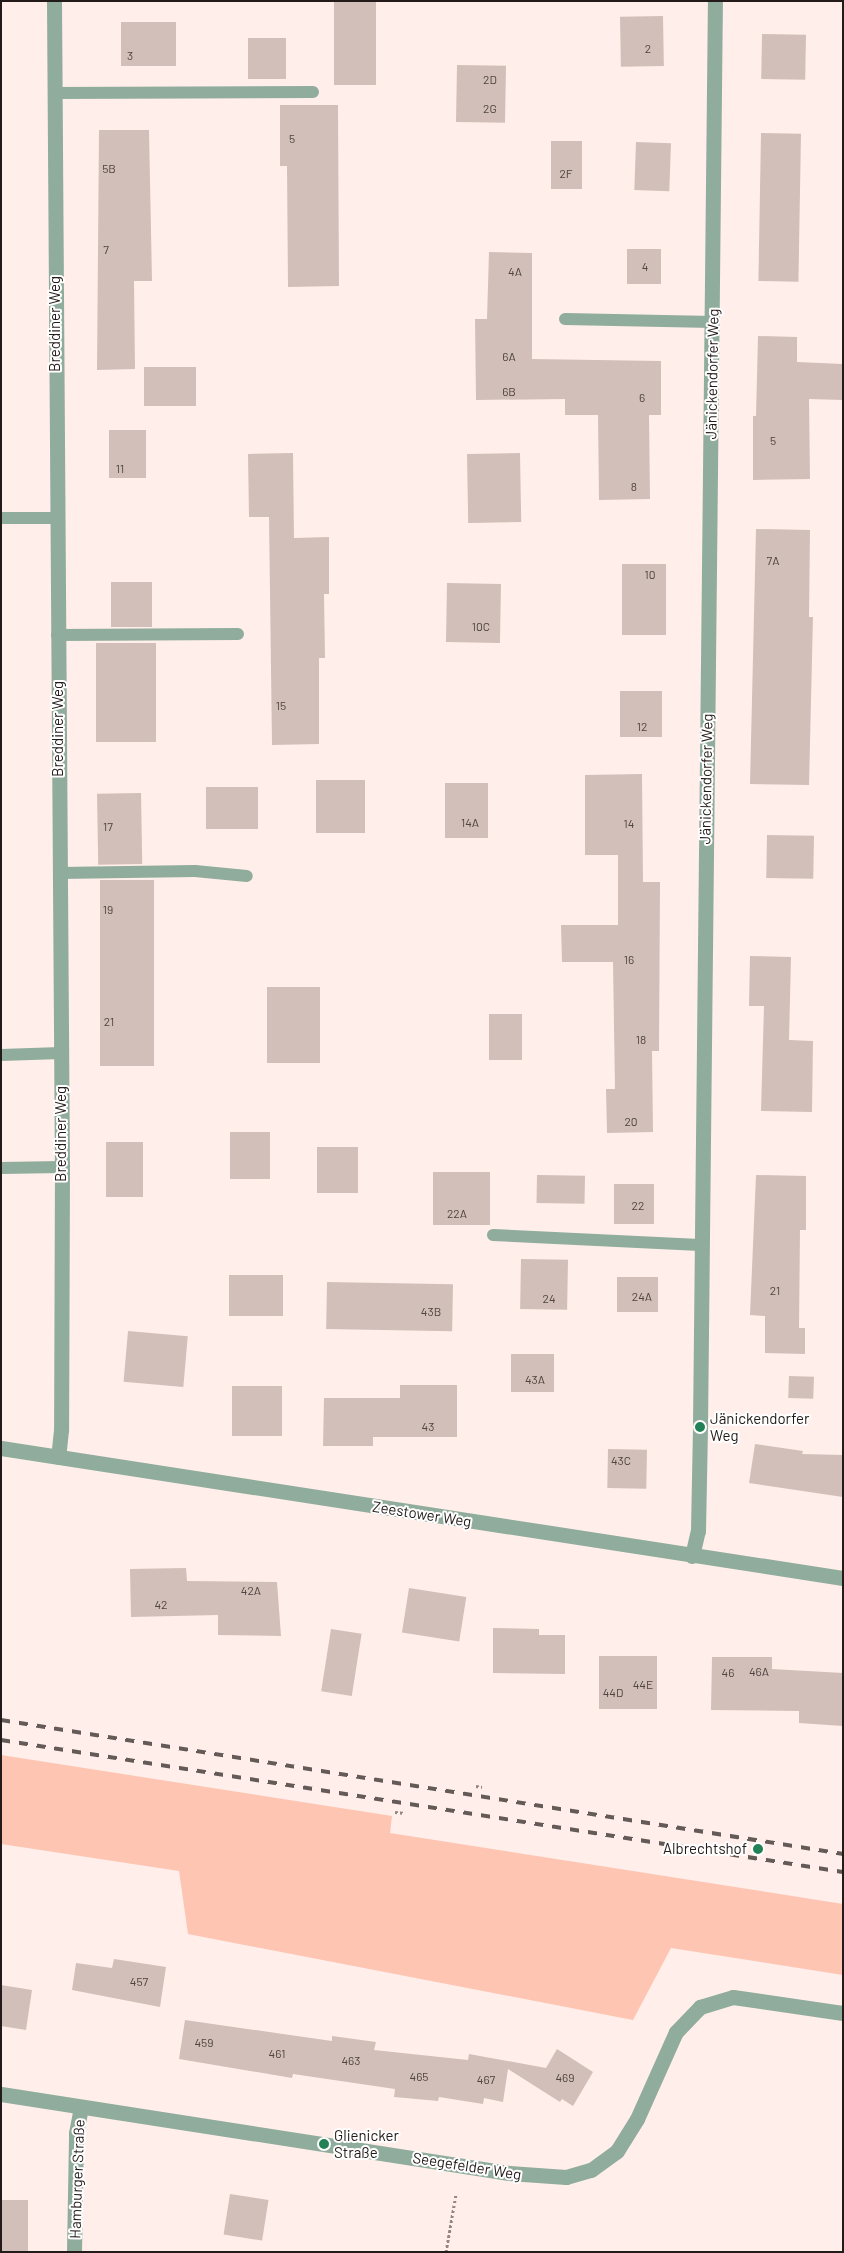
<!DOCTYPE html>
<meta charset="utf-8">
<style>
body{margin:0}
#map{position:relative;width:844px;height:2253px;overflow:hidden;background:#ffeee9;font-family:Barlow,sans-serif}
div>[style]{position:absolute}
.green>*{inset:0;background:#fec5b3}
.building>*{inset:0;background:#d3bfb9;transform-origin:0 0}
.path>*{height:3px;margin-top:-1.5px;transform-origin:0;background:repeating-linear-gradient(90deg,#938783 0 2.5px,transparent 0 5px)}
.service>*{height:12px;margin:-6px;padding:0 6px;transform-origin:6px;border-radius:6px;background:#8fac9c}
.minor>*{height:15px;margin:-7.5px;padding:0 7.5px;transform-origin:7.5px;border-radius:7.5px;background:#8fac9c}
.tertiary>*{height:15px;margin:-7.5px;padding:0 7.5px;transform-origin:7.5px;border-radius:7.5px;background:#8fac9c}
.rail>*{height:4px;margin-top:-2px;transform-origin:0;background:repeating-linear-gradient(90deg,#645a57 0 9px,transparent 0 18px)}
.dots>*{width:14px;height:14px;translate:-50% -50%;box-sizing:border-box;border:2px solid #fff;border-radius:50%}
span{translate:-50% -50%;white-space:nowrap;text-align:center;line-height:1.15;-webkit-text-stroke:4px #fff;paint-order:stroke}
.number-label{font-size:12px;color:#4e4441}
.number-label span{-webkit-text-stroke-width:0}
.street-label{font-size:15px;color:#221b19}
.poi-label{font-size:15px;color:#221b19}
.left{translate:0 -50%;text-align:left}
.right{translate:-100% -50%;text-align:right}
.frame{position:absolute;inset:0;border:2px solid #221b19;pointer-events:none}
</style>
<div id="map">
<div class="green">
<div style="clip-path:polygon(1px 1755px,392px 1816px,390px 1833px,843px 1904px,843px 1975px,671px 1948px,633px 2020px,188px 1934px,179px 1871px,1px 1844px)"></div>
</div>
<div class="building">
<div style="left:334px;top:1px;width:42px;height:84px"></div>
<div style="left:663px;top:16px;width:50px;height:43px;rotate:89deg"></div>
<div style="left:176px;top:22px;width:44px;height:55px;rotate:90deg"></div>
<div style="left:762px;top:34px;width:44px;height:45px;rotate:1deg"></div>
<div style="left:248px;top:38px;width:38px;height:41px"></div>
<div style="left:457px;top:65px;width:49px;height:57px;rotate:1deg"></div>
<div style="clip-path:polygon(280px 105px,338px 105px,339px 286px,288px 287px,287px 166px,280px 166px)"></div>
<div style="clip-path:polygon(99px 130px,149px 130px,152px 281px,134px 281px,135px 369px,97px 370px)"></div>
<div style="left:761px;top:133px;width:40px;height:148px;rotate:1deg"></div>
<div style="left:551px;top:141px;width:31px;height:48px"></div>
<div style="left:636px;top:142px;width:35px;height:48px;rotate:2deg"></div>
<div style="left:627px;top:249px;width:34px;height:35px"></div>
<div style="clip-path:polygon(489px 252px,532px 253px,532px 359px,661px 361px,661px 415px,649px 415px,650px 499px,599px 500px,598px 415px,565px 415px,565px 399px,476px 400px,475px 319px,487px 319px)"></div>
<div style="clip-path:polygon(758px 336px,797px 337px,797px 362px,843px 364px,843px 400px,809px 399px,810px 479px,753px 480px,753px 416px,756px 416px)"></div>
<div style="left:144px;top:367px;width:52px;height:39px"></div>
<div style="left:109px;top:430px;width:37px;height:48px"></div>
<div style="clip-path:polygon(293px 453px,294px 538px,329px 537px,329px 594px,324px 594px,325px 658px,319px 658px,319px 744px,272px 745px,269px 517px,249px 517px,248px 454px)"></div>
<div style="left:520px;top:453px;width:69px;height:53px;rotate:89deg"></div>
<div style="clip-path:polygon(756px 529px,810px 530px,809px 617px,813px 617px,809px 785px,750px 784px)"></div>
<div style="left:622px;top:564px;width:44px;height:71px"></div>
<div style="left:111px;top:582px;width:41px;height:45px"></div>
<div style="left:447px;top:583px;width:54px;height:59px;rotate:1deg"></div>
<div style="left:96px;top:643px;width:60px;height:99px"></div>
<div style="left:662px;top:691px;width:46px;height:42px;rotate:90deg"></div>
<div style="clip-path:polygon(642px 774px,643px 882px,660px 882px,659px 1051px,652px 1051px,653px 1132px,607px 1133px,606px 1089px,615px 1089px,613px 962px,562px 962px,561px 925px,618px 925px,618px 855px,585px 855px,585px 775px)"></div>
<div style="left:316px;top:780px;width:49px;height:53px"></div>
<div style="left:445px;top:783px;width:43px;height:55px"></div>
<div style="left:206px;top:787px;width:52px;height:42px"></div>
<div style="left:141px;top:793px;width:71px;height:44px;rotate:89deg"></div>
<div style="left:767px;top:835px;width:47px;height:43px;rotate:1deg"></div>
<div style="left:154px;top:880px;width:186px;height:54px;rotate:90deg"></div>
<div style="clip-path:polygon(750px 956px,791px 957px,789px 1040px,813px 1041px,812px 1112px,761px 1111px,764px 1006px,749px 1006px)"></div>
<div style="left:267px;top:987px;width:53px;height:76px"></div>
<div style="left:522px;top:1014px;width:46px;height:33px;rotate:90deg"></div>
<div style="left:270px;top:1132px;width:47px;height:40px;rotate:90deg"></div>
<div style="left:106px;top:1142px;width:37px;height:55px"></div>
<div style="left:317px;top:1147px;width:41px;height:46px"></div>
<div style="left:433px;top:1172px;width:57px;height:53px"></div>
<div style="left:537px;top:1175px;width:48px;height:28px;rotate:1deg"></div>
<div style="clip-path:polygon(756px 1175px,806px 1176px,806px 1230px,800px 1230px,799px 1328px,805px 1328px,805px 1354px,765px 1353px,765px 1316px,750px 1315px)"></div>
<div style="left:614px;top:1184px;width:40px;height:40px"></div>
<div style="left:521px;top:1259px;width:47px;height:50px;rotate:1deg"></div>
<div style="left:229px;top:1275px;width:54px;height:41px"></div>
<div style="left:617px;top:1277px;width:41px;height:35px"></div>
<div style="left:327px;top:1282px;width:126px;height:47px;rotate:1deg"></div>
<div style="left:128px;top:1331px;width:60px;height:51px;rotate:5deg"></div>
<div style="left:554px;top:1354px;width:38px;height:43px;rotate:90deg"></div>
<div style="left:789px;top:1376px;width:25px;height:22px;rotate:2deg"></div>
<div style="clip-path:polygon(400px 1385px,457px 1385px,457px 1437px,373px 1437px,373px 1446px,323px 1446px,324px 1398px,400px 1398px)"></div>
<div style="left:232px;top:1386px;width:50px;height:50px"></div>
<div style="clip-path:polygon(755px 1444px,803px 1451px,802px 1454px,843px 1455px,843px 1497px,749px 1483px)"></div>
<div style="left:608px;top:1449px;width:39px;height:39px;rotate:1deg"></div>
<div style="clip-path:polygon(186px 1568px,187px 1581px,277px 1582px,281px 1636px,218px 1635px,218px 1615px,131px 1617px,130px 1569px)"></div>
<div style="left:409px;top:1588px;width:58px;height:45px;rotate:9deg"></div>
<div style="clip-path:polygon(493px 1628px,539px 1629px,539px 1635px,565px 1635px,565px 1674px,493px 1673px)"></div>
<div style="left:331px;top:1629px;width:31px;height:63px;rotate:9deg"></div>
<div style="left:599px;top:1656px;width:58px;height:53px"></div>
<div style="clip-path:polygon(712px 1657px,772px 1657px,772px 1669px,843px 1673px,843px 1726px,799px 1723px,799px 1711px,711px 1710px)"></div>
<div style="clip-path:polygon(114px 1959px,166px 1967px,160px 2007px,72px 1990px,76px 1963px,112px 1968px)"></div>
<div style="clip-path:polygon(1px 1985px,32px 1990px,26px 2030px,1px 2026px)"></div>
<div style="clip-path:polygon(185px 2020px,332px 2041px,332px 2036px,376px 2042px,374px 2050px,468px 2060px,469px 2054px,546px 2068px,557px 2049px,593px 2072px,573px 2106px,562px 2099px,560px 2102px,508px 2069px,503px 2102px,484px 2098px,483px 2104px,439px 2097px,438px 2101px,394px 2097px,395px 2089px,293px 2074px,292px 2078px,179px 2059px)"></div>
<div style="left:230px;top:2194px;width:39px;height:41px;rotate:9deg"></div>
<div style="left:1px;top:2200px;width:27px;height:52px"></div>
</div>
<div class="path">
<div style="left:476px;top:1786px;width:6px;rotate:9deg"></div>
<div style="left:395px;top:1812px;width:10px;rotate:6deg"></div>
<div style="left:446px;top:2252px;width:59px;rotate:-80.2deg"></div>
</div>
<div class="service">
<div style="left:54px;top:93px;width:259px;rotate:-0.2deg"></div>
<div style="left:565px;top:319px;width:148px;rotate:1.2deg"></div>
<div style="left:1px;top:518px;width:55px"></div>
<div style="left:57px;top:635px;width:181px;rotate:-0.3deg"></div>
<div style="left:59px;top:873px;width:136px;rotate:-0.8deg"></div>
<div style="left:195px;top:871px;width:52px;rotate:5.5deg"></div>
<div style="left:1px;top:1055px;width:60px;rotate:-1.9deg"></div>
<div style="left:1px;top:1168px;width:61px;rotate:-0.9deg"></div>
<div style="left:493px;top:1235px;width:207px;rotate:2.8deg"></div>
</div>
<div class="minor">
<div style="left:54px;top:1px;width:1166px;rotate:89.61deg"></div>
<div style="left:62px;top:1167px;width:263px;rotate:90.2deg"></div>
<div style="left:61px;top:1430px;width:27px;rotate:96deg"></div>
<div style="left:1px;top:1448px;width:852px;rotate:8.78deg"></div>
<div style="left:692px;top:1556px;width:26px;rotate:-77deg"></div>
<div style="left:698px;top:1531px;width:104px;rotate:-88.9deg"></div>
<div style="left:700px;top:1427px;width:1426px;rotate:-89.4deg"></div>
<div style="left:74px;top:2252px;width:119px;rotate:-89deg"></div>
<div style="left:76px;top:2133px;width:26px;rotate:-79deg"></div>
</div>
<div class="tertiary">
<div style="left:1px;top:2094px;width:514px;rotate:8.84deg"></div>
<div style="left:509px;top:2173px;width:57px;rotate:4deg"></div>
<div style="left:566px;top:2177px;width:26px;rotate:-16deg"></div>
<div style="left:591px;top:2170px;width:32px;rotate:-36deg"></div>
<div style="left:617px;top:2151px;width:38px;rotate:-58deg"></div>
<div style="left:637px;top:2119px;width:95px;rotate:-65.9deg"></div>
<div style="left:676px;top:2032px;width:35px;rotate:-46deg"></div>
<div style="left:700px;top:2007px;width:34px;rotate:-17deg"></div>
<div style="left:733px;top:1997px;width:111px;rotate:8.3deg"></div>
</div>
<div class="rail">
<div style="left:1px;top:1720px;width:853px;rotate:9.04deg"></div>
<div style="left:1px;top:1740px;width:852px;rotate:8.91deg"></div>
</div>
<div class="dots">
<div style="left:700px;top:1427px;background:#238158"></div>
<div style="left:758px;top:1849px;background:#238158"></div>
<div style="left:324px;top:2144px;background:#238158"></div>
</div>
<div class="number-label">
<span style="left:648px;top:49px">2</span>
<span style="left:130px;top:56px">3</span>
<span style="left:490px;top:80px">2D</span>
<span style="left:490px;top:109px">2G</span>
<span style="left:292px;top:139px">5</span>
<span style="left:109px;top:169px">5B</span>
<span style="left:566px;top:174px">2F</span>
<span style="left:106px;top:250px">7</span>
<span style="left:645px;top:267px">4</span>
<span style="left:515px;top:272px">4A</span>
<span style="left:509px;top:357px">6A</span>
<span style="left:509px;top:392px">6B</span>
<span style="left:642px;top:398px">6</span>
<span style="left:773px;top:441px">5</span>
<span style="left:120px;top:469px">11</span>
<span style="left:634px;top:487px">8</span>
<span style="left:773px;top:561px">7A</span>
<span style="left:650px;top:575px">10</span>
<span style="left:481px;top:627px">10C</span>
<span style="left:281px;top:706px">15</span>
<span style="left:642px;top:727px">12</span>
<span style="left:470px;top:823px">14A</span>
<span style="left:629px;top:824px">14</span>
<span style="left:108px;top:827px">17</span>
<span style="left:108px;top:910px">19</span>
<span style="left:629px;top:960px">16</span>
<span style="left:109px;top:1022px">21</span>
<span style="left:641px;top:1040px">18</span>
<span style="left:631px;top:1122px">20</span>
<span style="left:638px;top:1206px">22</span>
<span style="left:457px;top:1214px">22A</span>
<span style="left:775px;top:1291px">21</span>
<span style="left:642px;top:1297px">24A</span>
<span style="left:549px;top:1299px">24</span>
<span style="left:431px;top:1312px">43B</span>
<span style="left:535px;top:1380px">43A</span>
<span style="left:428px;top:1427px">43</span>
<span style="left:621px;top:1461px">43C</span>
<span style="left:251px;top:1591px">42A</span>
<span style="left:161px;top:1605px">42</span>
<span style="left:759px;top:1672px">46A</span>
<span style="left:728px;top:1673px">46</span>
<span style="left:643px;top:1685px">44E</span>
<span style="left:613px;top:1693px">44D</span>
<span style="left:139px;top:1982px">457</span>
<span style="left:204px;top:2043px">459</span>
<span style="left:277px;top:2054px">461</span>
<span style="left:351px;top:2061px">463</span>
<span style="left:419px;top:2077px">465</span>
<span style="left:565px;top:2078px">469</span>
<span style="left:486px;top:2080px">467</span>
</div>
<div class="street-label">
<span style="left:55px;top:324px;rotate:-90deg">Breddiner Weg</span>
<span style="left:712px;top:374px;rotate:-89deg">Jänickendorfer Weg</span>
<span style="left:58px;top:729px;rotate:-90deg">Breddiner Weg</span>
<span style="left:706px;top:779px;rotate:-89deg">Jänickendorfer Weg</span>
<span style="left:61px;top:1134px;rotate:-90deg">Breddiner Weg</span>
<span style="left:422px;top:1514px;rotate:9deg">Zeestower Weg</span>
<span style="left:467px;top:2166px;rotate:9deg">Seegefelder Weg</span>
<span style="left:77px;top:2179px;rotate:-88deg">Hamburger Straße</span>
</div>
<div class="poi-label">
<span class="left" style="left:710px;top:1427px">Jänickendorfer<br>Weg</span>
<span class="right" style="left:747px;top:1849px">Albrechtshof</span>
<span class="left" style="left:334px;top:2144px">Glienicker<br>Straße</span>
</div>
<div class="frame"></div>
</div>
